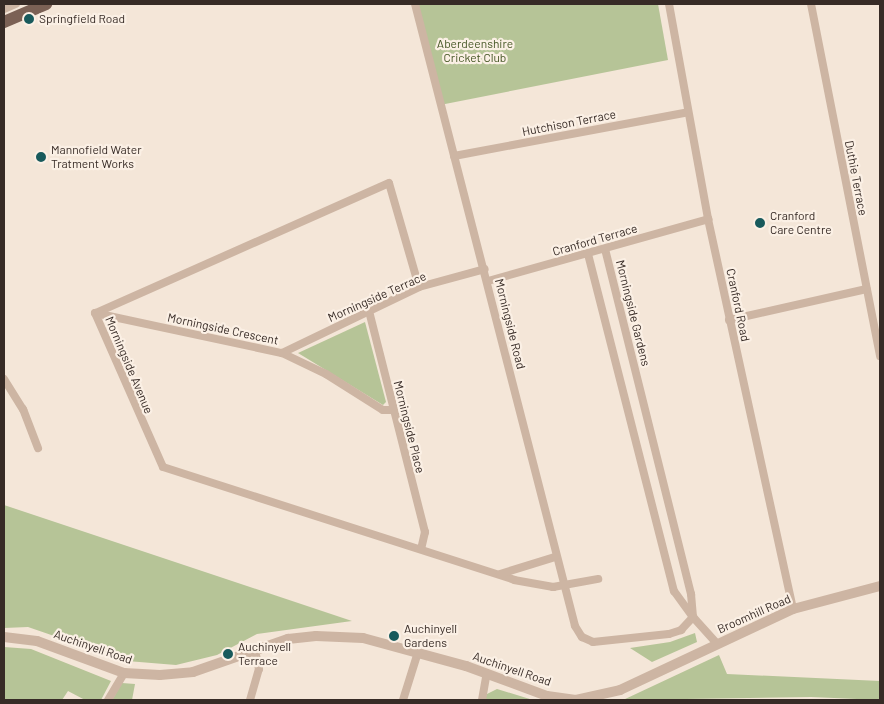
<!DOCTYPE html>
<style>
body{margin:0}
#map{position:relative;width:884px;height:704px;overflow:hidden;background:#f4e6d8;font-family:Barlow,sans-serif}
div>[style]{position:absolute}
.green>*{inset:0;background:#b6c497}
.minor>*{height:8px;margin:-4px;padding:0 4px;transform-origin:4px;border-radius:4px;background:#cdb5a3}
.tertiary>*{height:10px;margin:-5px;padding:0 5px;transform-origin:5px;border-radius:5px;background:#cdb5a3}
.primary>*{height:12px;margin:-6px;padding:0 6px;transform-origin:6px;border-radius:6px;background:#7b6155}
.dots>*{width:14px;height:14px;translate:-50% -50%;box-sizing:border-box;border:2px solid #fbf0e5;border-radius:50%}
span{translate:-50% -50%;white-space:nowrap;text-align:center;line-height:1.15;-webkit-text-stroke:4.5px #fbf0e5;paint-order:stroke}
.poi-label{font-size:12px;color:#372b26}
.left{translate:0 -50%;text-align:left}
.park-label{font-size:12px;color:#475827}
.street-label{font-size:12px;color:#372b26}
.frame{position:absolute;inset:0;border:5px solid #372b26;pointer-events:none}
</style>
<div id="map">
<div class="green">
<div style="clip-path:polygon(415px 4px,658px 4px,668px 60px,440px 105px)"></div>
<div style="clip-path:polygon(365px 322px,386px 402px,383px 405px,298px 353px)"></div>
<div style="clip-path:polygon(4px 505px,352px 621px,257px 634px,217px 655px,176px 665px,127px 661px,28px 627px,4px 628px)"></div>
<div style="clip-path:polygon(695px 633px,697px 642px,652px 662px,630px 648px,670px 642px)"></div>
<div style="clip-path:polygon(4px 647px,31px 649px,111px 681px,101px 700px,85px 700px,68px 691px,62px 700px,4px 700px)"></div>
<div style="clip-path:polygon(719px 655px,727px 674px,880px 681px,880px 700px,811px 697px,623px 700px)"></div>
<div style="clip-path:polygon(122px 683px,135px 684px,132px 700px,112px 700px)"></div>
<div style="clip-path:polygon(497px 689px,533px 700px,484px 700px,487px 694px)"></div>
</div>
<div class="minor">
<div style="left:415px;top:4px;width:642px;rotate:75.57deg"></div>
<div style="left:575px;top:626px;width:13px;rotate:58deg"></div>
<div style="left:582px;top:637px;width:12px;rotate:24deg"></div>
<div style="left:593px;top:642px;width:76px;rotate:-6deg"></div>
<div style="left:669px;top:634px;width:13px;rotate:-18deg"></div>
<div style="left:681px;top:630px;width:18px;rotate:-47deg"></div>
<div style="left:693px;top:617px;width:36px;rotate:48deg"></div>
<div style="left:669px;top:4px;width:219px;rotate:79.7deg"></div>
<div style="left:708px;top:219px;width:399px;rotate:77.7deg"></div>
<div style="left:811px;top:4px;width:359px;rotate:78.9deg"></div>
<div style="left:4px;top:9px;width:13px;rotate:-23deg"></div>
<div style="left:454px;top:156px;width:238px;rotate:-10.6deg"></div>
<div style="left:605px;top:249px;width:356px;rotate:76deg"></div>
<div style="left:691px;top:594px;width:23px;rotate:85deg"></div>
<div style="left:588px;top:254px;width:348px;rotate:75.7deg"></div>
<div style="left:674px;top:591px;width:32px;rotate:54deg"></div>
<div style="left:488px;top:281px;width:229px;rotate:-15.7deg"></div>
<div style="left:419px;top:287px;width:108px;rotate:-106.1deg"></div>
<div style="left:389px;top:183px;width:321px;rotate:156.1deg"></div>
<div style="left:95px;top:313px;width:168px;rotate:66.2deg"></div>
<div style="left:163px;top:467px;width:369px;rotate:17.8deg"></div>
<div style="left:514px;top:580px;width:40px;rotate:10deg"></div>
<div style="left:553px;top:587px;width:46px;rotate:-10.1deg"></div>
<div style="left:369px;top:311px;width:228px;rotate:75.8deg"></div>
<div style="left:425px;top:532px;width:17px;rotate:103deg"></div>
<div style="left:95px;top:313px;width:191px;rotate:12.1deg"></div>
<div style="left:282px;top:353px;width:49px;rotate:25.5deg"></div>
<div style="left:326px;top:374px;width:67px;rotate:32.3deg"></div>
<div style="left:383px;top:410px;width:10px"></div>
<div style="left:729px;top:320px;width:141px;rotate:-12.7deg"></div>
<div style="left:282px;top:353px;width:152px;rotate:-25.7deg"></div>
<div style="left:419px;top:287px;width:68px;rotate:-15.3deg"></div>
<div style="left:4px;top:379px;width:36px;rotate:58deg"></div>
<div style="left:23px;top:409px;width:42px;rotate:69deg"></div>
<div style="left:500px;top:574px;width:58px;rotate:-17.2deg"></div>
<div style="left:108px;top:700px;width:31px;rotate:-59deg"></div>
<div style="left:250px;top:700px;width:32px;rotate:-74deg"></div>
<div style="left:259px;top:669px;width:19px;rotate:-102deg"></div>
<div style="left:403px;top:700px;width:50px;rotate:-72.6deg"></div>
<div style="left:482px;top:700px;width:27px;rotate:-80deg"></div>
</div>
<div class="tertiary">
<div style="left:4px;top:637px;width:33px;rotate:7deg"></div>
<div style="left:37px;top:641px;width:93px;rotate:20.2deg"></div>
<div style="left:124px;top:673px;width:36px;rotate:3deg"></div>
<div style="left:160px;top:675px;width:33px;rotate:-5deg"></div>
<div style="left:193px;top:672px;width:101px;rotate:-19.2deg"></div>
<div style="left:288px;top:639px;width:28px;rotate:-6deg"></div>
<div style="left:316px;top:636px;width:47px;rotate:2.4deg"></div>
<div style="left:363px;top:638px;width:107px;rotate:15.2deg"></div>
<div style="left:466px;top:666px;width:86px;rotate:20.3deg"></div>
<div style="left:547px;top:696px;width:29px;rotate:8deg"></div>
<div style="left:576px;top:700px;width:45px;rotate:-12.8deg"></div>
<div style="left:620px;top:690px;width:191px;rotate:-25.1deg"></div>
<div style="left:793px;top:609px;width:90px;rotate:-14.8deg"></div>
</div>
<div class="primary">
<div style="left:4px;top:22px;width:46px;rotate:-23.2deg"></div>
</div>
<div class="dots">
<div style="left:29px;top:19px;background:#185a5c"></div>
<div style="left:41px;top:157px;background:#185a5c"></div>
<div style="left:760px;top:223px;background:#185a5c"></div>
<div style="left:394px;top:636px;background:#185a5c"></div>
<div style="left:228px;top:654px;background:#185a5c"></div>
</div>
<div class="poi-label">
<span class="left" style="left:39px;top:19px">Springfield Road</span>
<span class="left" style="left:51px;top:157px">Mannofield Water<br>Tratment Works</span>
<span class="left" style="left:770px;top:223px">Cranford<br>Care Centre</span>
<span class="left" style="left:404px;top:636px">Auchinyell<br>Gardens</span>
<span class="left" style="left:238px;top:654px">Auchinyell<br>Terrace</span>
</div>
<div class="park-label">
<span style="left:475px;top:51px">Aberdeenshire<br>Cricket Club</span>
</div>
<div class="street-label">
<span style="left:569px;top:123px;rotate:-11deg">Hutchison Terrace</span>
<span style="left:856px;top:178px;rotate:79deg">Duthie Terrace</span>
<span style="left:595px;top:240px;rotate:-16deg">Cranford Terrace</span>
<span style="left:377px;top:297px;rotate:-24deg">Morningside Terrace</span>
<span style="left:738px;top:305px;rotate:78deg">Cranford Road</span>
<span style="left:633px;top:313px;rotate:76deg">Morningside Gardens</span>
<span style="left:510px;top:324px;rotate:76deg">Morningside Road</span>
<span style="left:223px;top:329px;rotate:12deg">Morningside Crescent</span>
<span style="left:129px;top:365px;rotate:67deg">Morningside Avenue</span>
<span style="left:409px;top:427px;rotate:76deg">Morningside Place</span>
<span style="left:754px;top:614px;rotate:-24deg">Broomhill Road</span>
<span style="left:93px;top:647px;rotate:19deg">Auchinyell Road</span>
<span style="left:512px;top:669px;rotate:19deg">Auchinyell Road</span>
</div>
<div class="frame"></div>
</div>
